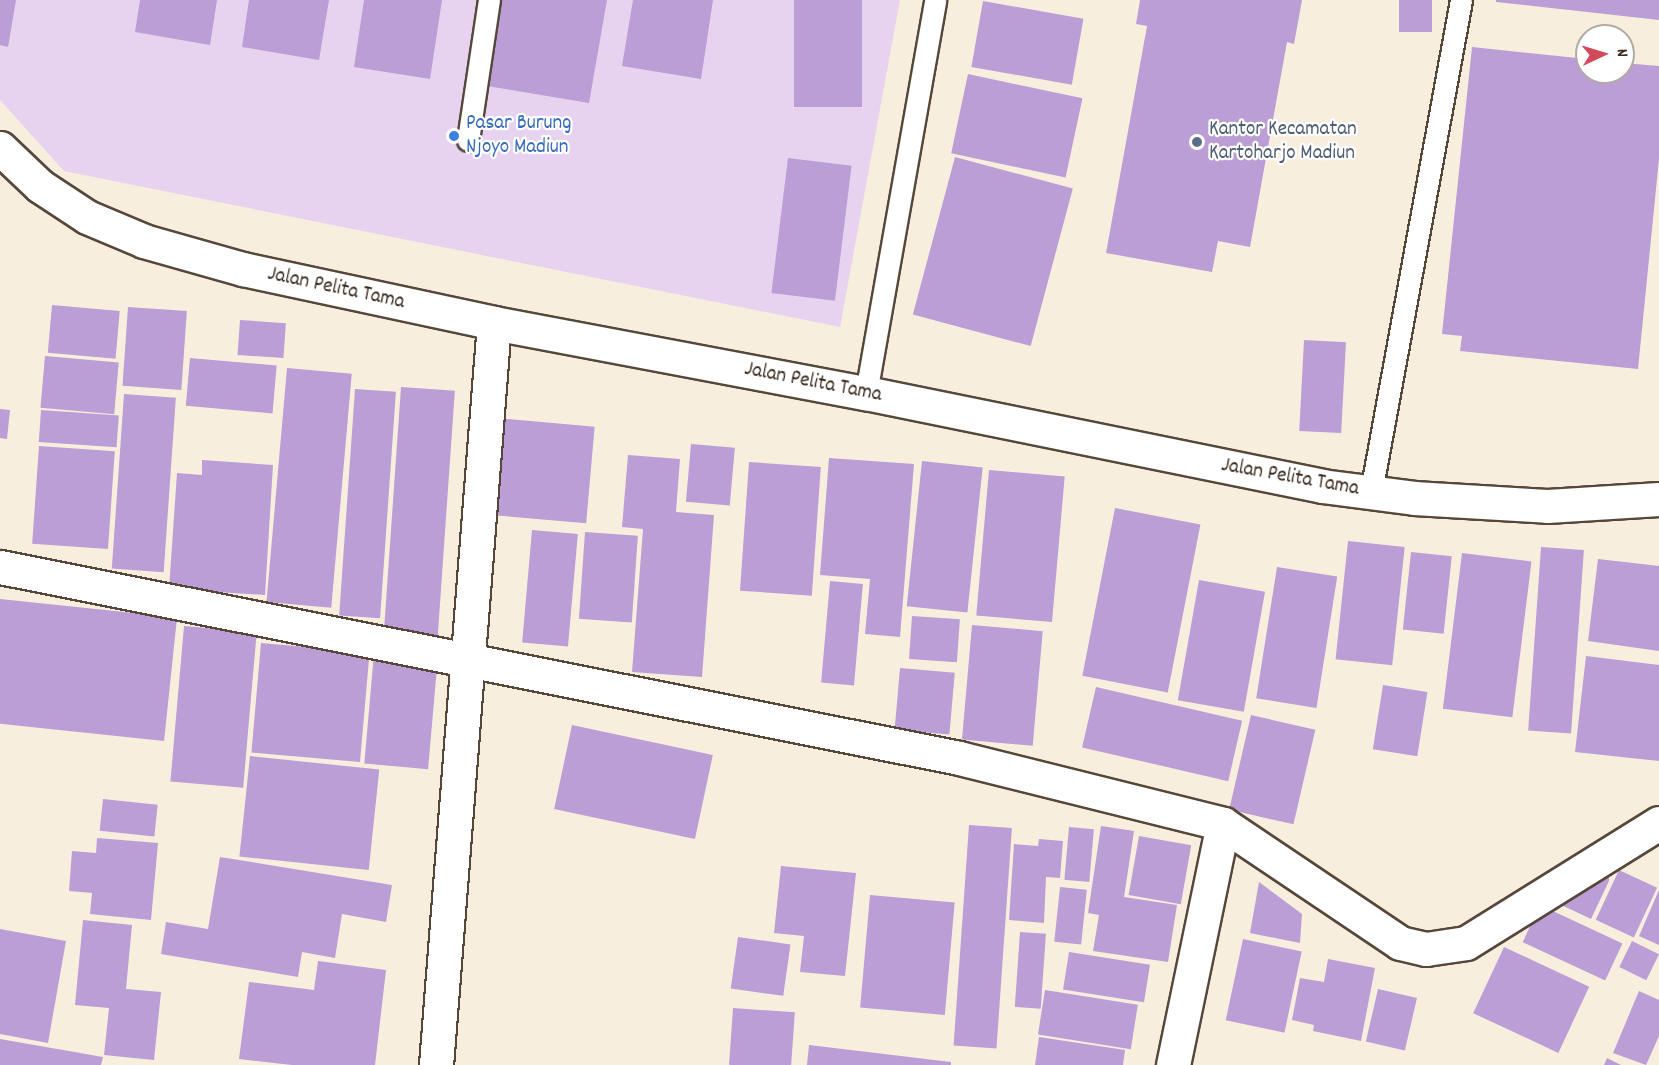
<!DOCTYPE html>
<style>
body{margin:0}
#map{position:relative;width:1659px;height:1065px;overflow:hidden;background:#f8eede;font-family:Dekko,sans-serif}
div>[style]{position:absolute}
.built>*{inset:0;background:#e7d2ef}
.building>*{inset:0;background:#bb9ed6;transform-origin:0 0}
.roads{filter:drop-shadow(2px 0 #57473b) drop-shadow(-2px 0 #57473b) drop-shadow(0 2px #57473b) drop-shadow(0 -2px #57473b)}
.service>*{height:21px;margin:-10.5px;padding:0 10.5px;transform-origin:10.5px;border-radius:10.5px;background:#fff}
.minor>*{height:33px;margin:-16.5px;padding:0 16.5px;transform-origin:16.5px;border-radius:16.5px;background:#fff}
.tertiary>*{height:33px;margin:-16.5px;padding:0 16.5px;transform-origin:16.5px;border-radius:16.5px;background:#fff}
.dots>*{width:16px;height:16px;translate:-50% -50%;box-sizing:border-box;border:3px solid #fff;border-radius:50%}
span{translate:-50% -50%;white-space:nowrap;text-align:center;line-height:1.15;-webkit-text-stroke:4.5px #fff;paint-order:stroke}
.shop-label{font-size:21px;color:#366cbe}
.left{translate:0 -50%;text-align:left}
.service-label{font-size:21px;color:#4e5e75}
.street-label{font-size:21px;color:#3b2a1e}
.north{position:absolute;left:1575px;top:24px;width:60px;height:60px;box-sizing:border-box;background:#fff;border:2px solid #b1aaa5;border-radius:50%;rotate:86deg;font-size:16px;font-weight:700;line-height:24px;text-align:center;color:#3b2a1e}
.north::after{content:'';display:block;margin:auto;width:21px;height:27px;background:#d1495b;clip-path:polygon(50% 0,100% 100%,50% 72%,0 100%)}
</style>
<div id="map">
<div class="built">
<div style="clip-path:polygon(0 0,900px 0,840px 327px,64px 171px,0 100px)"></div>
</div>
<div class="building">
<div style="clip-path:polygon(0 0,16px 0,8px 47px,0 45px)"></div>
<div style="clip-path:polygon(140px 0,217px 0,210px 45px,135px 32px)"></div>
<div style="clip-path:polygon(249px 0,329px 0,319px 60px,242px 47px)"></div>
<div style="clip-path:polygon(364px 0,442px 0,430px 79px,354px 67px)"></div>
<div style="clip-path:polygon(501px 0,607px 0,589px 103px,487px 86px)"></div>
<div style="clip-path:polygon(633px 0,713px 0,701px 79px,622px 66px)"></div>
<div style="left:794px;top:0;width:68px;height:107px"></div>
<div style="clip-path:polygon(1140px 0,1302px 0,1294px 44px,1287px 42px,1250px 247px,1218px 241px,1212px 272px,1106px 253px,1147px 26px,1136px 24px)"></div>
<div style="left:1399px;top:0;width:33px;height:32px"></div>
<div style="clip-path:polygon(1496px 0,1659px 0,1659px 20px,1496px 2px)"></div>
<div style="left:983px;top:1px;width:102px;height:67px;rotate:10deg"></div>
<div style="clip-path:polygon(1472px 47px,1587px 59px,1587px 72px,1623px 72px,1623px 63px,1659px 66px,1659px 159px,1638px 369px,1460px 351px,1462px 336px,1442px 334px)"></div>
<div style="left:968px;top:74px;width:117px;height:81px;rotate:12deg"></div>
<div style="left:955px;top:157px;width:122px;height:163px;rotate:15deg"></div>
<div style="left:788px;top:158px;width:64px;height:136px;rotate:7deg"></div>
<div style="left:52px;top:305px;width:68px;height:48px;rotate:5deg"></div>
<div style="left:128px;top:307px;width:59px;height:79px;rotate:4deg"></div>
<div style="left:240px;top:320px;width:46px;height:35px;rotate:4deg"></div>
<div style="left:1304px;top:340px;width:42px;height:91px;rotate:3deg"></div>
<div style="left:45px;top:356px;width:74px;height:52px;rotate:5deg"></div>
<div style="left:190px;top:358px;width:87px;height:48px;rotate:5deg"></div>
<div style="left:287px;top:368px;width:65px;height:235px;rotate:5deg"></div>
<div style="left:401px;top:387px;width:54px;height:249px;rotate:4deg"></div>
<div style="left:355px;top:389px;width:41px;height:227px;rotate:4deg"></div>
<div style="left:124px;top:394px;width:52px;height:175px;rotate:4deg"></div>
<div style="clip-path:polygon(0 409px,10px 410px,7px 439px,0 438px)"></div>
<div style="left:41px;top:410px;width:78px;height:32px;rotate:4deg"></div>
<div style="left:496px;top:418px;width:99px;height:97px;rotate:5deg"></div>
<div style="left:691px;top:444px;width:44px;height:58px;rotate:5deg"></div>
<div style="left:39px;top:446px;width:76px;height:98px;rotate:4deg"></div>
<div style="clip-path:polygon(628px 455px,680px 459px,676px 512px,714px 515px,702px 677px,632px 672px,643px 529px,622px 527px)"></div>
<div style="clip-path:polygon(829px 458px,914px 464px,900px 637px,865px 634px,870px 579px,820px 575px)"></div>
<div style="clip-path:polygon(202px 460px,273px 465px,265px 595px,169px 589px,177px 473px,202px 475px)"></div>
<div style="left:922px;top:461px;width:61px;height:146px;rotate:6deg"></div>
<div style="left:749px;top:462px;width:72px;height:129px;rotate:4deg"></div>
<div style="left:989px;top:470px;width:76px;height:146px;rotate:5deg"></div>
<div style="left:1115px;top:508px;width:87px;height:171px;rotate:11deg"></div>
<div style="left:532px;top:530px;width:46px;height:113px;rotate:5deg"></div>
<div style="left:585px;top:532px;width:53px;height:87px;rotate:4deg"></div>
<div style="left:1348px;top:541px;width:57px;height:119px;rotate:6deg"></div>
<div style="left:1541px;top:547px;width:43px;height:184px;rotate:4deg"></div>
<div style="left:1411px;top:552px;width:41px;height:78px;rotate:6deg"></div>
<div style="left:1462px;top:553px;width:70px;height:157px;rotate:7deg"></div>
<div style="clip-path:polygon(1598px 559px,1659px 566px,1659px 651px,1588px 641px)"></div>
<div style="left:1277px;top:567px;width:61px;height:133px;rotate:9deg"></div>
<div style="left:1199px;top:580px;width:67px;height:122px;rotate:10deg"></div>
<div style="left:830px;top:581px;width:33px;height:102px;rotate:5deg"></div>
<div style="left:0;top:599px;width:178px;height:124px;rotate:6deg"></div>
<div style="left:912px;top:616px;width:48px;height:43px;rotate:4deg"></div>
<div style="left:972px;top:625px;width:71px;height:115px;rotate:5deg"></div>
<div style="left:184px;top:626px;width:73px;height:156px;rotate:5deg"></div>
<div style="left:261px;top:643px;width:109px;height:110px;rotate:5deg"></div>
<div style="left:374px;top:653px;width:64px;height:111px;rotate:5deg"></div>
<div style="clip-path:polygon(1586px 656px,1659px 665px,1659px 761px,1575px 752px)"></div>
<div style="left:900px;top:668px;width:55px;height:62px;rotate:5deg"></div>
<div style="left:1383px;top:685px;width:45px;height:65px;rotate:9deg"></div>
<div style="left:1096px;top:687px;width:150px;height:62px;rotate:13deg"></div>
<div style="left:1251px;top:715px;width:66px;height:97px;rotate:13deg"></div>
<div style="left:572px;top:725px;width:144px;height:86px;rotate:12deg"></div>
<div style="left:250px;top:756px;width:130px;height:101px;rotate:6deg"></div>
<div style="left:103px;top:799px;width:55px;height:32px;rotate:6deg"></div>
<div style="left:969px;top:825px;width:43px;height:221px;rotate:4deg"></div>
<div style="clip-path:polygon(1101px 826px,1134px 831px,1124px 897px,1177px 905px,1168px 962px,1093px 951px,1099px 915px,1088px 913px)"></div>
<div style="left:1069px;top:827px;width:25px;height:53px;rotate:5deg"></div>
<div style="left:1139px;top:836px;width:53px;height:60px;rotate:10deg"></div>
<div style="clip-path:polygon(97px 838px,158px 843px,151px 920px,90px 914px,92px 893px,69px 891px,72px 851px,96px 853px)"></div>
<div style="clip-path:polygon(1039px 839px,1063px 841px,1060px 878px,1046px 877px,1044px 923px,1009px 920px,1014px 844px,1038px 846px)"></div>
<div style="clip-path:polygon(220px 857px,392px 885px,386px 922px,342px 914px,335px 958px,302px 952px,298px 977px,161px 954px,166px 922px,208px 929px)"></div>
<div style="clip-path:polygon(781px 866px,856px 873px,845px 976px,800px 972px,804px 936px,774px 933px)"></div>
<div style="clip-path:polygon(1609px 869px,1609px 881px,1591px 919px,1555px 902px)"></div>
<div style="left:1619px;top:870px;width:42px;height:55px;rotate:25deg"></div>
<div style="clip-path:polygon(1259px 882px,1302px 914px,1300px 943px,1250px 933px)"></div>
<div style="left:1060px;top:887px;width:27px;height:55px;rotate:6deg"></div>
<div style="clip-path:polygon(1659px 890px,1659px 945px,1639px 936px)"></div>
<div style="left:870px;top:895px;width:85px;height:113px;rotate:5deg"></div>
<div style="left:1540px;top:905px;width:91px;height:41px;rotate:25deg"></div>
<div style="clip-path:polygon(83px 920px,132px 925px,126px 989px,161px 992px,154px 1060px,104px 1055px,109px 1008px,75px 1005px)"></div>
<div style="clip-path:polygon(0 929px,66px 941px,48px 1043px,0 1034px)"></div>
<div style="left:1020px;top:932px;width:26px;height:75px;rotate:4deg"></div>
<div style="left:738px;top:937px;width:53px;height:52px;rotate:8deg"></div>
<div style="left:1243px;top:939px;width:60px;height:83px;rotate:12deg"></div>
<div style="left:1632px;top:941px;width:30px;height:29px;rotate:26deg"></div>
<div style="left:1504px;top:947px;width:94px;height:73px;rotate:25deg"></div>
<div style="left:1069px;top:952px;width:82px;height:38px;rotate:9deg"></div>
<div style="clip-path:polygon(1328px 959px,1375px 968px,1361px 1041px,1313px 1031px,1314px 1025px,1292px 1020px,1300px 978px,1324px 982px)"></div>
<div style="clip-path:polygon(318px 961px,386px 970px,375px 1065px,292px 1065px,239px 1059px,249px 982px,314px 990px)"></div>
<div style="left:1378px;top:989px;width:40px;height:54px;rotate:13deg"></div>
<div style="left:1045px;top:990px;width:94px;height:45px;rotate:9deg"></div>
<div style="clip-path:polygon(1639px 991px,1659px 1000px,1659px 1036px,1646px 1065px,1613px 1053px)"></div>
<div style="left:733px;top:1008px;width:62px;height:57px;rotate:4deg"></div>
<div style="clip-path:polygon(1039px 1037px,1125px 1050px,1123px 1065px,1035px 1065px)"></div>
<div style="clip-path:polygon(0 1039px,103px 1057px,101px 1065px,0 1065px)"></div>
<div style="clip-path:polygon(809px 1045px,951px 1062px,951px 1065px,807px 1065px)"></div>
<div style="clip-path:polygon(1607px 1058px,1621px 1065px,1604px 1065px)"></div>
</div>
<div class="roads">
<div class="service">
<div style="left:468px;top:140px;width:142px;rotate:-81.5deg"></div>
<div style="left:866px;top:393px;width:399px;rotate:-80deg"></div>
<div style="left:1371px;top:492px;width:500px;rotate:-79.63deg"></div>
</div>
<div class="minor">
<div style="left:0;top:567px;width:978px;rotate:11.26deg"></div>
<div style="left:959px;top:758px;width:272px;rotate:14deg"></div>
<div style="left:1223px;top:824px;width:213px;rotate:33.9deg"></div>
<div style="left:1400px;top:943px;width:27px;rotate:13deg"></div>
<div style="left:1426px;top:949px;width:40px;rotate:-8.5deg"></div>
<div style="left:1466px;top:943px;width:227px;rotate:-31.9deg"></div>
<div style="left:436px;top:1065px;width:744px;rotate:-85.53deg"></div>
<div style="left:1173px;top:1065px;width:246px;rotate:-78.3deg"></div>
</div>
<div class="tertiary">
<div style="left:0;top:148px;width:55px;rotate:43.5deg"></div>
<div style="left:40px;top:186px;width:56px;rotate:33.4deg"></div>
<div style="left:87px;top:217px;width:62px;rotate:22.8deg"></div>
<div style="left:144px;top:241px;width:103px;rotate:15.8deg"></div>
<div style="left:243px;top:269px;width:257px;rotate:12.1deg"></div>
<div style="left:494px;top:323px;width:379px;rotate:10.7deg"></div>
<div style="left:866px;top:393px;width:465px;rotate:11.5deg"></div>
<div style="left:1322px;top:486px;width:93px;rotate:7.4deg"></div>
<div style="left:1414px;top:498px;width:133px;rotate:3.4deg"></div>
<div style="left:1547px;top:506px;width:112px;rotate:-3.6deg"></div>
</div>
</div>
<div class="dots">
<div style="left:454px;top:136px;background:#3f7fe0"></div>
<div style="left:1197px;top:142px;background:#5c6f8a"></div>
</div>
<div class="shop-label">
<span class="left" style="left:466px;top:136px">Pasar Burung<br>Njoyo Madiun</span>
</div>
<div class="service-label">
<span class="left" style="left:1209px;top:142px">Kantor Kecamatan<br>Kartoharjo Madiun</span>
</div>
<div class="street-label">
<span style="left:336px;top:289px;rotate:12deg">Jalan Pelita Tama</span>
<span style="left:813px;top:383px;rotate:11deg">Jalan Pelita Tama</span>
<span style="left:1290px;top:478px;rotate:10deg">Jalan Pelita Tama</span>
</div>
<div class="north">N</div>
</div>
